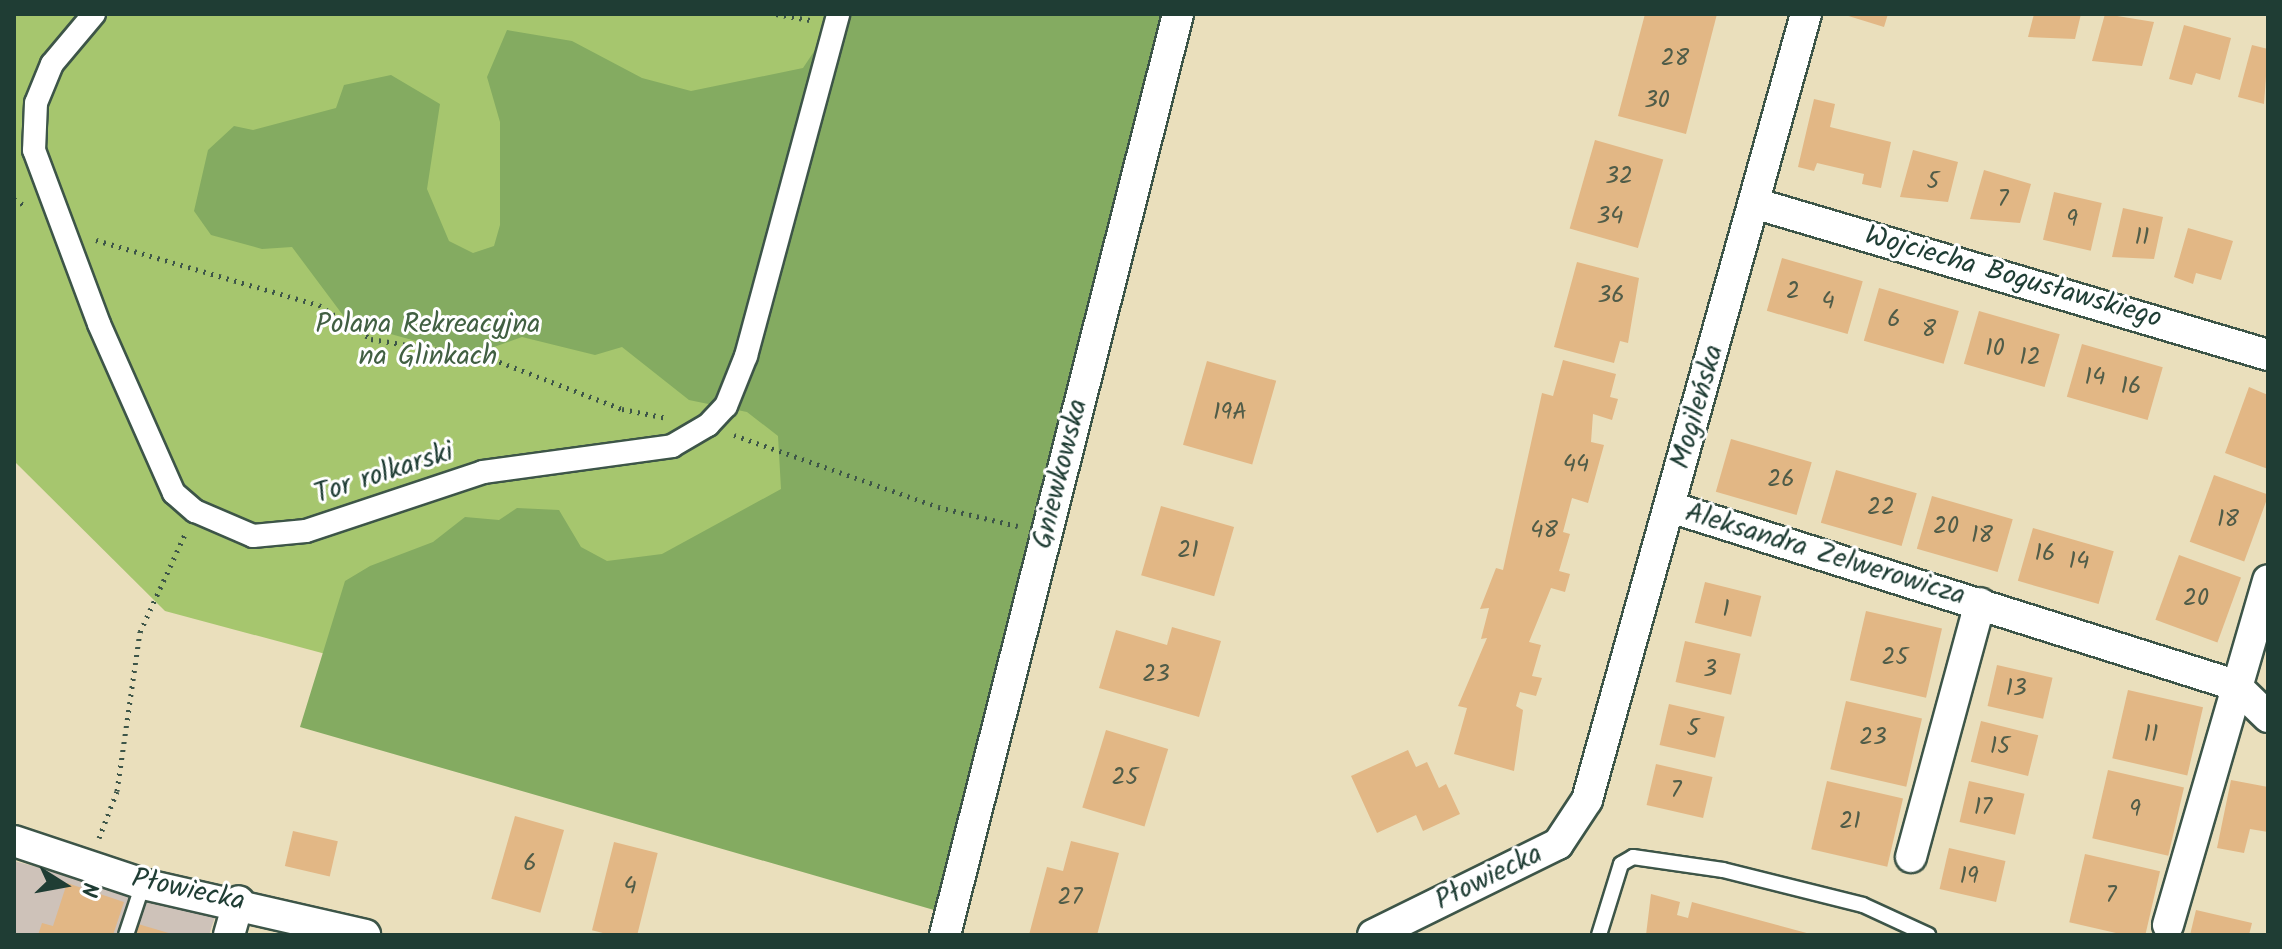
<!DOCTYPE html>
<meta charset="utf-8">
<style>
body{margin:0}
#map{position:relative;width:2282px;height:949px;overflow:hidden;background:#eadfbc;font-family:Kalam,sans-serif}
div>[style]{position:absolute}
.industrial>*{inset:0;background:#cec2b9}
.green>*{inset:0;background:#a6c66e}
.forest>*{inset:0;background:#84ab61}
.building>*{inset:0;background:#e2b785;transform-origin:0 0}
.path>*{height:5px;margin-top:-2.5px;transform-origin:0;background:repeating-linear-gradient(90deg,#3d5548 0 2px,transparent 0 8px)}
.roads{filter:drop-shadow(2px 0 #3d5548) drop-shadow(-2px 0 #3d5548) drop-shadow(0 2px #3d5548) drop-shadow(0 -2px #3d5548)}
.service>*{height:14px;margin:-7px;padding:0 7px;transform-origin:7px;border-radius:7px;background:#fff}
.pedestrian>*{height:22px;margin:-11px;padding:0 11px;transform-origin:11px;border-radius:11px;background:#fff}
.minor>*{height:30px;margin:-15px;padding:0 15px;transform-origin:15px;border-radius:15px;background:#fff}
span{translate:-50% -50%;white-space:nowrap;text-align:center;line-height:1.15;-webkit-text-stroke:6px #fff;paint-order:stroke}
.number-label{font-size:24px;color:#505c48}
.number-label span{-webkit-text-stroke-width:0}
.street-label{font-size:28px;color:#1f3d34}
.park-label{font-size:28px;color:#415f42}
.frame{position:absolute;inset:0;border:16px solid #1f3d34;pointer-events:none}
.north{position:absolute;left:24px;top:845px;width:80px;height:80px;-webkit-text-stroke:6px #fff;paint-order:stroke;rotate:101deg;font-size:22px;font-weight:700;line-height:32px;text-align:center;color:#1f3d34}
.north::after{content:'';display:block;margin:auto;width:28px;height:36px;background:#1f3d34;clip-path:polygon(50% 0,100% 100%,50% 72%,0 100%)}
</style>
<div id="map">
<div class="industrial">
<div style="clip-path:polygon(14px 861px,216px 914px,209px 935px,14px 935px)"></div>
</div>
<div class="green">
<div style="clip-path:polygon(14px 14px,959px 14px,824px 551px,441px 685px,165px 611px,14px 461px)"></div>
</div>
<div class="forest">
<div style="clip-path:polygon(839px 14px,1178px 14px,1046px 532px,934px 910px,300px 727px,345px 581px,370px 566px,433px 542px,465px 517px,499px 520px,517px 508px,559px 510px,581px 547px,607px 561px,662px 554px,781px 489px,778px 436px,747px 412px,689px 400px,622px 347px,595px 355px,522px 337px,469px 356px,348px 322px,292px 247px,262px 249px,211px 235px,194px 211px,208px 150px,234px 126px,253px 130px,336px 108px,344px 85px,391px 75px,440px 104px,427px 189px,449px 241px,473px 253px,494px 246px,500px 225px,500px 122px,487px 77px,507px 30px,572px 41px,642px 78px,691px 91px,803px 68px)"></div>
</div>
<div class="building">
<div style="clip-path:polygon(1645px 14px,1717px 14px,1686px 134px,1618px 116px)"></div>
<div style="clip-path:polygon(1842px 14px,1888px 14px,1884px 27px)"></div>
<div style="clip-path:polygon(2034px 14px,2081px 14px,2075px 39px,2028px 37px)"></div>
<div style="clip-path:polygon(2105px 14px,2154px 22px,2142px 66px,2092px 61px)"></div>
<div style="clip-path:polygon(2184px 25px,2231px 38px,2220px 80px,2196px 73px,2192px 85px,2169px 79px)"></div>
<div style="clip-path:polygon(2252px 45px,2268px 49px,2264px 104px,2238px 97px)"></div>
<div style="clip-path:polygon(1814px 99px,1835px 104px,1830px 127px,1891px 142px,1881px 188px,1862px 184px,1864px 174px,1817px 163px,1814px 171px,1798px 167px)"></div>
<div style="left:1595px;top:140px;width:71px;height:92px;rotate:16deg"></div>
<div style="clip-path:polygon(1913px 150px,1958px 162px,1948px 202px,1900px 197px)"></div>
<div style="clip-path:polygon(1984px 170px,2031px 184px,2020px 223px,1970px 219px)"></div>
<div style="left:2054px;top:192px;width:49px;height:49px;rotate:13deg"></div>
<div style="clip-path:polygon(2123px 208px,2163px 217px,2154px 259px,2112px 257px)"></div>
<div style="clip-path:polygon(2188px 228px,2233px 241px,2221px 280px,2196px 273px,2193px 284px,2174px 277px)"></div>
<div style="left:1782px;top:258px;width:84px;height:55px;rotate:16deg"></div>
<div style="clip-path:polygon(1577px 262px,1639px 278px,1628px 343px,1620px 341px,1614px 363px,1554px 347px)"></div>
<div style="left:1879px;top:288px;width:83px;height:55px;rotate:16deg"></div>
<div style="left:1979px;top:311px;width:84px;height:55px;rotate:16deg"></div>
<div style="left:2082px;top:344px;width:84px;height:55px;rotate:16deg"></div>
<div style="clip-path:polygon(1563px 360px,1616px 374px,1610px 397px,1618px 399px,1612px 420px,1593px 414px,1591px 442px,1604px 445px,1588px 503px,1572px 498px,1563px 532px,1570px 534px,1559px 571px,1570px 574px,1565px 592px,1551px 588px,1529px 642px,1541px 645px,1532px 676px,1542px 678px,1536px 696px,1520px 692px,1516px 706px,1523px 710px,1514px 771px,1454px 754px,1467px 708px,1458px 706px,1487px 638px,1481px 639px,1489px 608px,1480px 609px,1496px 568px,1503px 570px,1542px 393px,1553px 396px)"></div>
<div style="left:1207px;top:361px;width:72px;height:87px;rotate:16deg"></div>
<div style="clip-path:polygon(2249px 387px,2268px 395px,2268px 469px,2225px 453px)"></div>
<div style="left:1731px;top:439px;width:84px;height:55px;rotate:16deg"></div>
<div style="left:1836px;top:470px;width:84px;height:55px;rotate:16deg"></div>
<div style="left:2214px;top:475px;width:58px;height:71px;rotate:20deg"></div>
<div style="left:1932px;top:496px;width:84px;height:55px;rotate:16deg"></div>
<div style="left:1161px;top:506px;width:76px;height:72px;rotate:16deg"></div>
<div style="left:2033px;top:528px;width:84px;height:55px;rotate:16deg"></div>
<div style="left:2179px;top:555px;width:66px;height:69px;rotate:20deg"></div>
<div style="left:1705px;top:582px;width:58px;height:42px;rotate:14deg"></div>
<div style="left:1866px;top:611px;width:78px;height:71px;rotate:13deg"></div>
<div style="clip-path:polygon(1172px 627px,1221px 641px,1199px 717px,1099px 688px,1116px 630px,1167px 645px)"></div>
<div style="left:1685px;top:641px;width:57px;height:42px;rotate:13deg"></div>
<div style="left:1997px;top:665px;width:57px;height:42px;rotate:13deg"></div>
<div style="left:2128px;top:690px;width:77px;height:70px;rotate:13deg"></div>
<div style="left:1846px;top:701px;width:78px;height:70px;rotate:13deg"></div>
<div style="left:1669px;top:704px;width:57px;height:42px;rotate:13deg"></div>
<div style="left:1981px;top:721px;width:59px;height:42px;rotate:14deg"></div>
<div style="left:1106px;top:730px;width:65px;height:81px;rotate:17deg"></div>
<div style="clip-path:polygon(1408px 750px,1416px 767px,1427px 762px,1439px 788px,1446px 784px,1460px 814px,1423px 831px,1416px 815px,1377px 833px,1351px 776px)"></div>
<div style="left:1656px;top:764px;width:58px;height:42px;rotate:13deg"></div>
<div style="left:2108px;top:770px;width:78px;height:70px;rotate:13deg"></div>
<div style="clip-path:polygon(2231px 780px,2268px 787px,2268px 832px,2250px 829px,2244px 853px,2217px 848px)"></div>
<div style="left:1827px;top:781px;width:78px;height:70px;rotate:13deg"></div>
<div style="left:1969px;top:781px;width:57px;height:42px;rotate:13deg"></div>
<div style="left:515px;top:816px;width:51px;height:86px;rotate:16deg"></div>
<div style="left:293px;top:831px;width:46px;height:36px;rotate:13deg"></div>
<div style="clip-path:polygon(1071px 841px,1119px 853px,1097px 935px,1029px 935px,1047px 867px,1063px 871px)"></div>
<div style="left:614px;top:842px;width:45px;height:91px;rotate:14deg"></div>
<div style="left:1949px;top:848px;width:58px;height:42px;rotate:13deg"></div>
<div style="left:2085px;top:854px;width:77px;height:70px;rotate:13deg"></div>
<div style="clip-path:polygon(67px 883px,124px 902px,113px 935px,38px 935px,42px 923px,53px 926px)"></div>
<div style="clip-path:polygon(1651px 894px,1680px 902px,1677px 915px,1688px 918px,1692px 902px,1814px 935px,1646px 935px)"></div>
<div style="clip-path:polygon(2196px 910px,2252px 923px,2249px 935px,2190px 935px)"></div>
<div style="clip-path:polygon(138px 924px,172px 934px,172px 935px,135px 935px)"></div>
</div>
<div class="path">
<div style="left:776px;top:14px;width:36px;rotate:10deg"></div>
<div style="left:14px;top:199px;width:15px;rotate:32deg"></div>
<div style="left:96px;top:240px;width:232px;rotate:16.3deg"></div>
<div style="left:319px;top:305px;width:62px;rotate:33.2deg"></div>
<div style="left:371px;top:339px;width:123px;rotate:9.4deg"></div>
<div style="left:492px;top:359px;width:139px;rotate:21deg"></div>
<div style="left:622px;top:409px;width:46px;rotate:11.3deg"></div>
<div style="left:734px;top:435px;width:216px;rotate:19.4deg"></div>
<div style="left:938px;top:507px;width:82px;rotate:13.4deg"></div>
<div style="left:99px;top:838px;width:50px;rotate:-69deg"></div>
<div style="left:117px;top:791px;width:161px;rotate:-81.8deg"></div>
<div style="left:140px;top:632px;width:108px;rotate:-65.3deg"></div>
</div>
<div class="roads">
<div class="service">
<div style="left:126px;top:935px;width:54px;rotate:-71.6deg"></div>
<div style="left:1599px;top:935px;width:74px;rotate:-72.8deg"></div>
<div style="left:1621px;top:864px;width:14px;rotate:-30deg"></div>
<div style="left:1633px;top:857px;width:91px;rotate:8.2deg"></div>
<div style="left:1723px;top:870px;width:144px;rotate:14deg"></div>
<div style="left:1863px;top:905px;width:72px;rotate:24.8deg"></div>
</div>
<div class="pedestrian">
<div style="left:94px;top:14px;width:65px;rotate:130deg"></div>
<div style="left:52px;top:64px;width:42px;rotate:112.3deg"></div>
<div style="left:36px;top:103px;width:47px;rotate:92.4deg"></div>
<div style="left:34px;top:150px;width:186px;rotate:69.5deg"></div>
<div style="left:99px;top:324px;width:185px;rotate:66.1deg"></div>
<div style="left:174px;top:493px;width:28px;rotate:41deg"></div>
<div style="left:195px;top:511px;width:63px;rotate:23.3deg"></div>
<div style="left:253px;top:536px;width:53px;rotate:-5.4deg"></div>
<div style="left:306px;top:531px;width:187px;rotate:-18.4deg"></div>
<div style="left:483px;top:472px;width:191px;rotate:-7.8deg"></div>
<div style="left:672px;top:446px;width:42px;rotate:-30.3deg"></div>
<div style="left:708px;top:425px;width:26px;rotate:-47deg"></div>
<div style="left:726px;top:406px;width:54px;rotate:-68.2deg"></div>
<div style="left:746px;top:356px;width:354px;rotate:-74.9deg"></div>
</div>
<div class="minor">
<div style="left:1757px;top:204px;width:533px;rotate:16.46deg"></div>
<div style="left:1670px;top:507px;width:592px;rotate:17.49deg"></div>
<div style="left:2235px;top:685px;width:46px;rotate:44.1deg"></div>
<div style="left:14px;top:841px;width:136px;rotate:18.4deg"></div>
<div style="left:143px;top:884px;width:228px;rotate:12.9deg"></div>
<div style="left:1911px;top:857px;width:263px;rotate:-74.8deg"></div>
<div style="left:2168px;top:925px;width:359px;rotate:-73.8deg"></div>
<div style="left:229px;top:935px;width:35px;rotate:-74deg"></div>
<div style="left:945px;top:935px;width:950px;rotate:-75.8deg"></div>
<div style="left:1373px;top:935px;width:206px;rotate:-26.2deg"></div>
<div style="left:1558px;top:844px;width:53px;rotate:-56.6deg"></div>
<div style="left:1587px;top:800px;width:816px;rotate:-74.43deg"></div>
</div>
</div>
<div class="number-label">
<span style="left:1675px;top:59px">28</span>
<span style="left:1657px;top:101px">30</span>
<span style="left:1619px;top:177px">32</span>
<span style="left:1933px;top:182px">5</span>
<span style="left:2003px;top:200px">7</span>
<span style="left:1610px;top:217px">34</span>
<span style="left:2072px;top:220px">9</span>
<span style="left:2142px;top:238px">11</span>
<span style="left:1793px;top:292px">2</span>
<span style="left:1611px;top:296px">36</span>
<span style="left:1828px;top:302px">4</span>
<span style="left:1894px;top:320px">6</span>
<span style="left:1929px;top:330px">8</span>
<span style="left:1995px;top:349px">10</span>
<span style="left:2030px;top:358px">12</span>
<span style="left:2095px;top:378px">14</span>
<span style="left:2131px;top:387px">16</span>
<span style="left:1230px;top:413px">19A</span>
<span style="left:1576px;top:465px">44</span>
<span style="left:1781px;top:480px">26</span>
<span style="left:1881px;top:508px">22</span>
<span style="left:2228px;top:520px">18</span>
<span style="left:1946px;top:527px">20</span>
<span style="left:1544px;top:531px">48</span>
<span style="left:1982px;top:536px">18</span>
<span style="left:1188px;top:551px">21</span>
<span style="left:2045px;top:554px">16</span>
<span style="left:2079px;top:562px">14</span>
<span style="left:2196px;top:599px">20</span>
<span style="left:1726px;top:610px">1</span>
<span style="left:1895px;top:658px">25</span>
<span style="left:1710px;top:670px">3</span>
<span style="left:1156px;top:675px">23</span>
<span style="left:2016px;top:689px">13</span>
<span style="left:1693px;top:729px">5</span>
<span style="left:2151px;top:735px">11</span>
<span style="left:1873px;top:738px">23</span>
<span style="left:2000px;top:747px">15</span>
<span style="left:1125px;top:778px">25</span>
<span style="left:1676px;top:791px">7</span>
<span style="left:1983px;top:808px">17</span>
<span style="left:2135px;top:810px">9</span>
<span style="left:1850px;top:822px">21</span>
<span style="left:530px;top:864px">6</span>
<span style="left:1969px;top:877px">19</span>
<span style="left:630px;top:887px">4</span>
<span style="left:2111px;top:896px">7</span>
<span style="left:1070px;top:898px">27</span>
</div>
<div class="street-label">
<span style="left:2013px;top:278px;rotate:16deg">Wojciecha Bogusławskiego</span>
<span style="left:1698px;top:407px;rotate:-74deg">Mogileńska</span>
<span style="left:384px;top:474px;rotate:-18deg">Tor rolkarski</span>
<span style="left:1061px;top:474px;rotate:-76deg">Gniewkowska</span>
<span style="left:1825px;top:555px;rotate:17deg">Aleksandra Zelwerowicza</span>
<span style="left:1489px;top:878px;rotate:-26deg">Płowiecka</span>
<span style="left:188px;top:891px;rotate:12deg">Płowiecka</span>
</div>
<div class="park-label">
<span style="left:428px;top:341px">Polana Rekreacyjna<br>na Glinkach</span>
</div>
<div class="frame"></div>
<div class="north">N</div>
</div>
